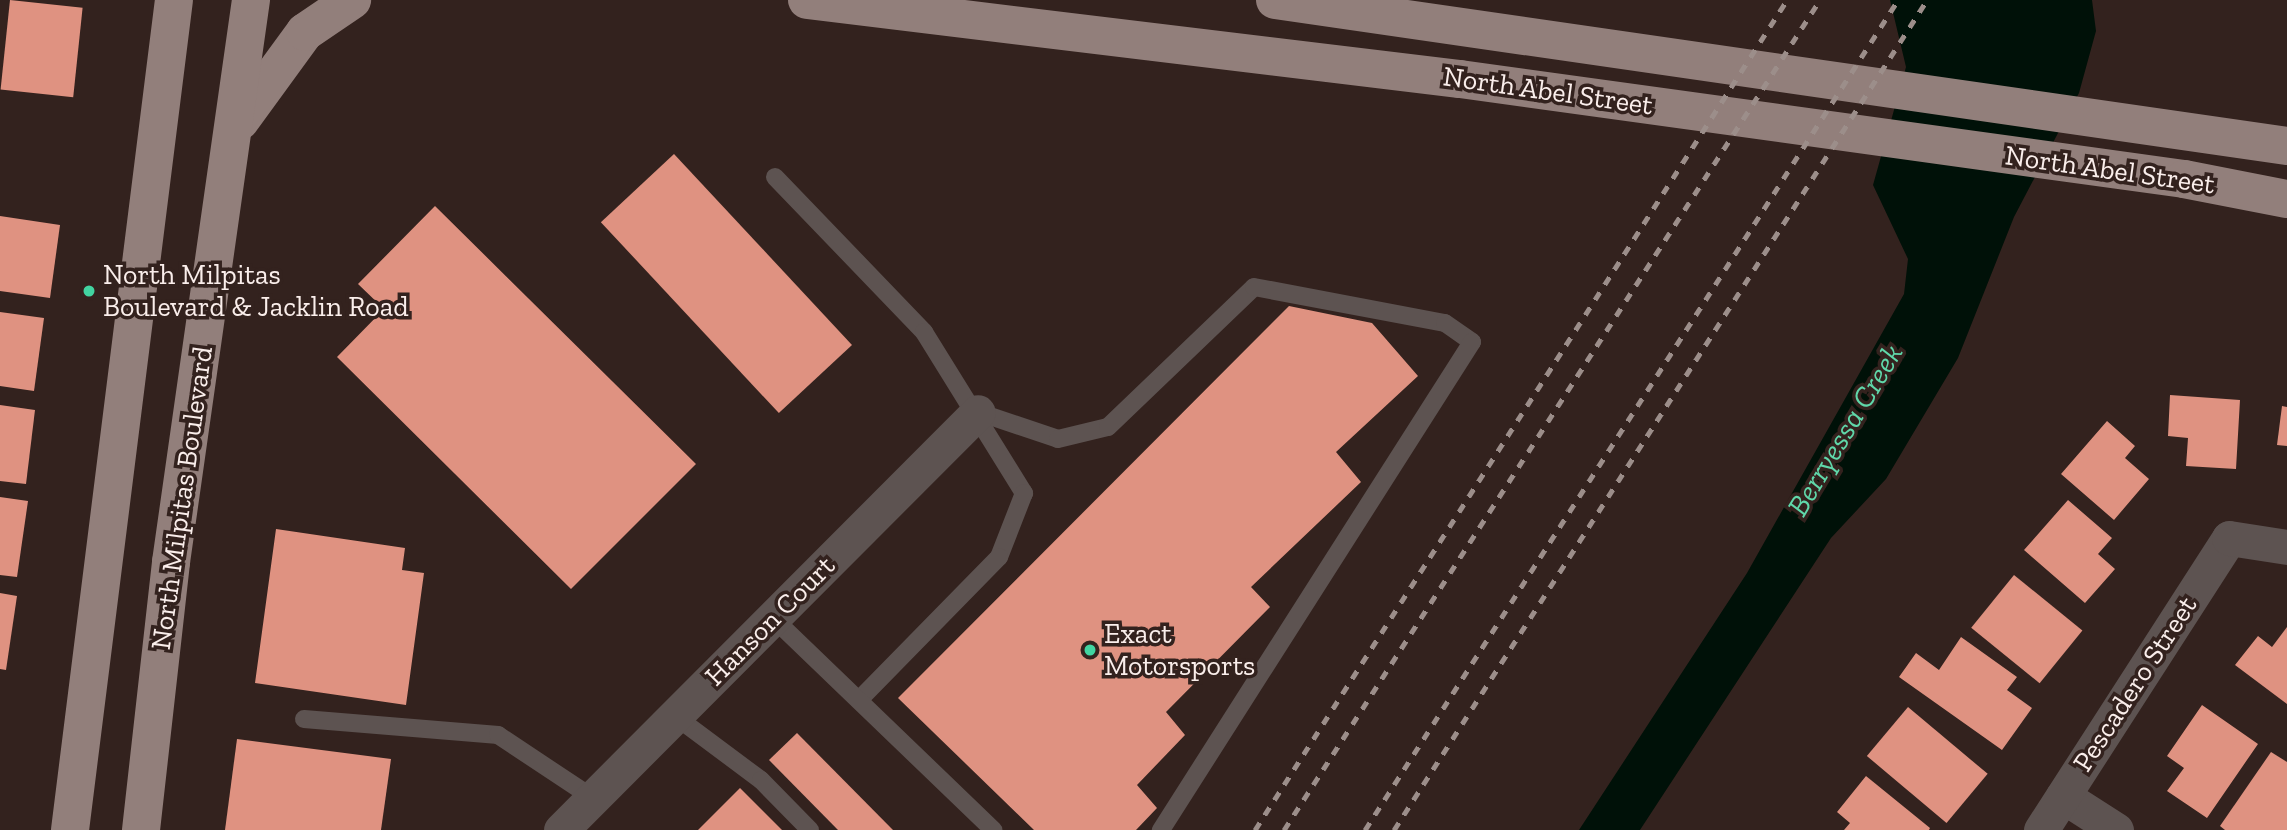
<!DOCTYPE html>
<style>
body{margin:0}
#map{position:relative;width:2287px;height:830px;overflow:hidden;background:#33221e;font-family:"Zilla Slab",serif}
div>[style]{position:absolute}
.water>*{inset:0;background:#001108}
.building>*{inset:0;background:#df9281;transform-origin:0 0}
.service>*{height:18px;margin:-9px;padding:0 9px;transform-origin:9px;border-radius:9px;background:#5d5351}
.minor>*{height:35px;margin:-17.5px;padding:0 17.5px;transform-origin:17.5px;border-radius:17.5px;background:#5d5351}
.primary>*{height:38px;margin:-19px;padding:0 19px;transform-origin:19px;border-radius:19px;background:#927f7b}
.rail>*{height:5px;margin-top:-2.5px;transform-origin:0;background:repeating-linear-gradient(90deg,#9c8e8a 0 9px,transparent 0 18px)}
.dots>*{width:19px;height:19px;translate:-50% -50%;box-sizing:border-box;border:4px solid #33221e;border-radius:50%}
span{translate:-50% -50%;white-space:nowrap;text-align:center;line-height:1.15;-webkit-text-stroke:7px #33221e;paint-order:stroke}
.street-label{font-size:28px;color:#faeeeb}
.poi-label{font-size:28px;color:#faeeeb}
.left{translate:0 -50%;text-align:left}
.water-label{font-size:30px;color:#60d8aa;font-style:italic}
</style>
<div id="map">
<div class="water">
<div style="clip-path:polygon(1890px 0,2092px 0,2096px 31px,2079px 93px,2014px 217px,1958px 358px,1886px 479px,1831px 538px,1640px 830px,1579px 830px,1747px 573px,1904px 294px,1908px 259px,1873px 185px,1906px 67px)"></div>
</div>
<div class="building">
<div style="left:10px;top:0;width:73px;height:90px;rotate:6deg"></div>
<div style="left:674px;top:154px;width:261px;height:100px;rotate:47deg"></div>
<div style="clip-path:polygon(435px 206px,696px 464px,571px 589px,337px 357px,384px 309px,358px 284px)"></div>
<div style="clip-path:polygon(0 216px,60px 225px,50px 298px,0 291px)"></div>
<div style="clip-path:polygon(1289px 306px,1372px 323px,1418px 376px,1336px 452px,1361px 482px,1251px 587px,1270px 607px,1166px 712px,1185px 735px,1137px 785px,1157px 808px,1136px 830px,1034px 830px,898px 698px)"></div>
<div style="clip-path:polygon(0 312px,44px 318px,34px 391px,0 386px)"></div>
<div style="clip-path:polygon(2170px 395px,2240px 400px,2236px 469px,2186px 466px,2188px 438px,2168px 436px)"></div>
<div style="clip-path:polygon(0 405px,35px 410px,26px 484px,0 481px)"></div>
<div style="clip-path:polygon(2282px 406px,2287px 407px,2287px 446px,2277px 445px)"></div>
<div style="clip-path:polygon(2107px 421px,2135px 446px,2125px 458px,2149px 479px,2114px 520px,2061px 474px)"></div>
<div style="clip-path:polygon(0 497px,28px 501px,17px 577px,0 575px)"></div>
<div style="clip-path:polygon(2068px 500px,2112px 538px,2098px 554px,2115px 569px,2085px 603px,2024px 550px)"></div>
<div style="clip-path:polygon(276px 529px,405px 548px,402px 570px,424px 573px,406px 705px,255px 683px)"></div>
<div style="left:2014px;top:575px;width:88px;height:68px;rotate:39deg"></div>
<div style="clip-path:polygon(0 593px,17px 596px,6px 670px,0 669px)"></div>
<div style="clip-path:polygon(2287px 627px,2287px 704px,2235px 665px,2258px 636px,2272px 647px)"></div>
<div style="clip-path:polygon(1961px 637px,2017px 677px,2007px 690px,2032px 708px,2002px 750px,1899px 677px,1916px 653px,1939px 670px)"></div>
<div style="clip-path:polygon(2202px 705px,2258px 744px,2207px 818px,2167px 791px,2184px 768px,2167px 756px)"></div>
<div style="left:1908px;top:707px;width:104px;height:64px;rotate:40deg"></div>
<div style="clip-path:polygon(797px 733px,893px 830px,838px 830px,769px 760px)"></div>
<div style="clip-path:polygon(237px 739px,391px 759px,381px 830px,225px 830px)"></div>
<div style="clip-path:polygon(2271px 752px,2287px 762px,2287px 830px,2225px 830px,2220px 826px)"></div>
<div style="clip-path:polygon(1866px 776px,1930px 828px,1929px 830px,1844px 830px,1850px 823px,1837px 812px)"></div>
<div style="clip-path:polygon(740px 788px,782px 830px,698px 830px)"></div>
</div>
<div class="service">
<div style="left:775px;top:177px;width:215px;rotate:46.1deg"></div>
<div style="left:924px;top:332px;width:190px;rotate:58.2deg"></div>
<div style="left:1024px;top:493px;width:69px;rotate:111.3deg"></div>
<div style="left:999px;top:557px;width:200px;rotate:134.4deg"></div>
<div style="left:978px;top:412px;width:84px;rotate:18.6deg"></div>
<div style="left:1058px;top:439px;width:51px;rotate:-13.5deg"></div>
<div style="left:1108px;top:427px;width:202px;rotate:-43.8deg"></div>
<div style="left:1254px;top:287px;width:194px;rotate:10.7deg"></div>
<div style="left:1445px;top:323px;width:33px;rotate:35deg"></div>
<div style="left:1472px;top:342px;width:579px;rotate:122.51deg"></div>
<div style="left:773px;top:618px;width:306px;rotate:43.9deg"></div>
<div style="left:675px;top:716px;width:107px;rotate:36.7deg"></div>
<div style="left:761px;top:780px;width:70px;rotate:45.6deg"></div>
<div style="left:304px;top:719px;width:195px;rotate:4.7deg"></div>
<div style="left:498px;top:735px;width:114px;rotate:33.6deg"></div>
</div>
<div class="minor">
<div style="left:2063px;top:796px;width:63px;rotate:32.7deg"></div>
<div style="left:561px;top:830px;width:590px;rotate:-45.07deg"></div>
<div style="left:2041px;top:830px;width:347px;rotate:-57.2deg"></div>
<div style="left:2229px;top:538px;width:59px;rotate:8.8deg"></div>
</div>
<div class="primary">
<div style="left:807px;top:0;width:658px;rotate:6.9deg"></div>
<div style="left:1460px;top:79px;width:731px;rotate:7.86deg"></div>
<div style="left:2184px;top:179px;width:105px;rotate:11deg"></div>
<div style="left:1275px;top:0;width:1022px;rotate:8.21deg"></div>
<div style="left:240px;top:121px;width:110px;rotate:-53.9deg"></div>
<div style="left:305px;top:32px;width:57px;rotate:-34.2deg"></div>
<div style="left:70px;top:830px;width:836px;rotate:-82.86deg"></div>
<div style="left:141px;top:830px;width:270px;rotate:-83.6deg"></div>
<div style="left:171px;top:562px;width:568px;rotate:-81.9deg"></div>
</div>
<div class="rail">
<div style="left:1255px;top:830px;width:986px;rotate:-57.34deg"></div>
<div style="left:1284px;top:830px;width:988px;rotate:-57.15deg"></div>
<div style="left:1365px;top:830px;width:986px;rotate:-57.29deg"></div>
<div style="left:1394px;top:830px;width:986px;rotate:-57.29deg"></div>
</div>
<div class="dots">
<div style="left:89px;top:291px;background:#42d4a1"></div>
<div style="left:1090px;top:650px;background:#42d4a1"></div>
</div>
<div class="street-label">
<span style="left:1548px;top:91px;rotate:8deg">North Abel Street</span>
<span style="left:2110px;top:170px;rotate:8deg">North Abel Street</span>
<span style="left:182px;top:498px;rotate:-82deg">North Milpitas Boulevard</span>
<span style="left:770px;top:621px;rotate:-45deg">Hanson Court</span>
<span style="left:2135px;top:684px;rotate:-57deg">Pescadero Street</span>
</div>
<div class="poi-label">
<span class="left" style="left:103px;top:291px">North Milpitas<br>Boulevard &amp; Jacklin Road</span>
<span class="left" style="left:1104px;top:650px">Exact<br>Motorsports</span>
</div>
<div class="water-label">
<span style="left:1845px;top:430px;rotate:-59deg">Berryessa Creek</span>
</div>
</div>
